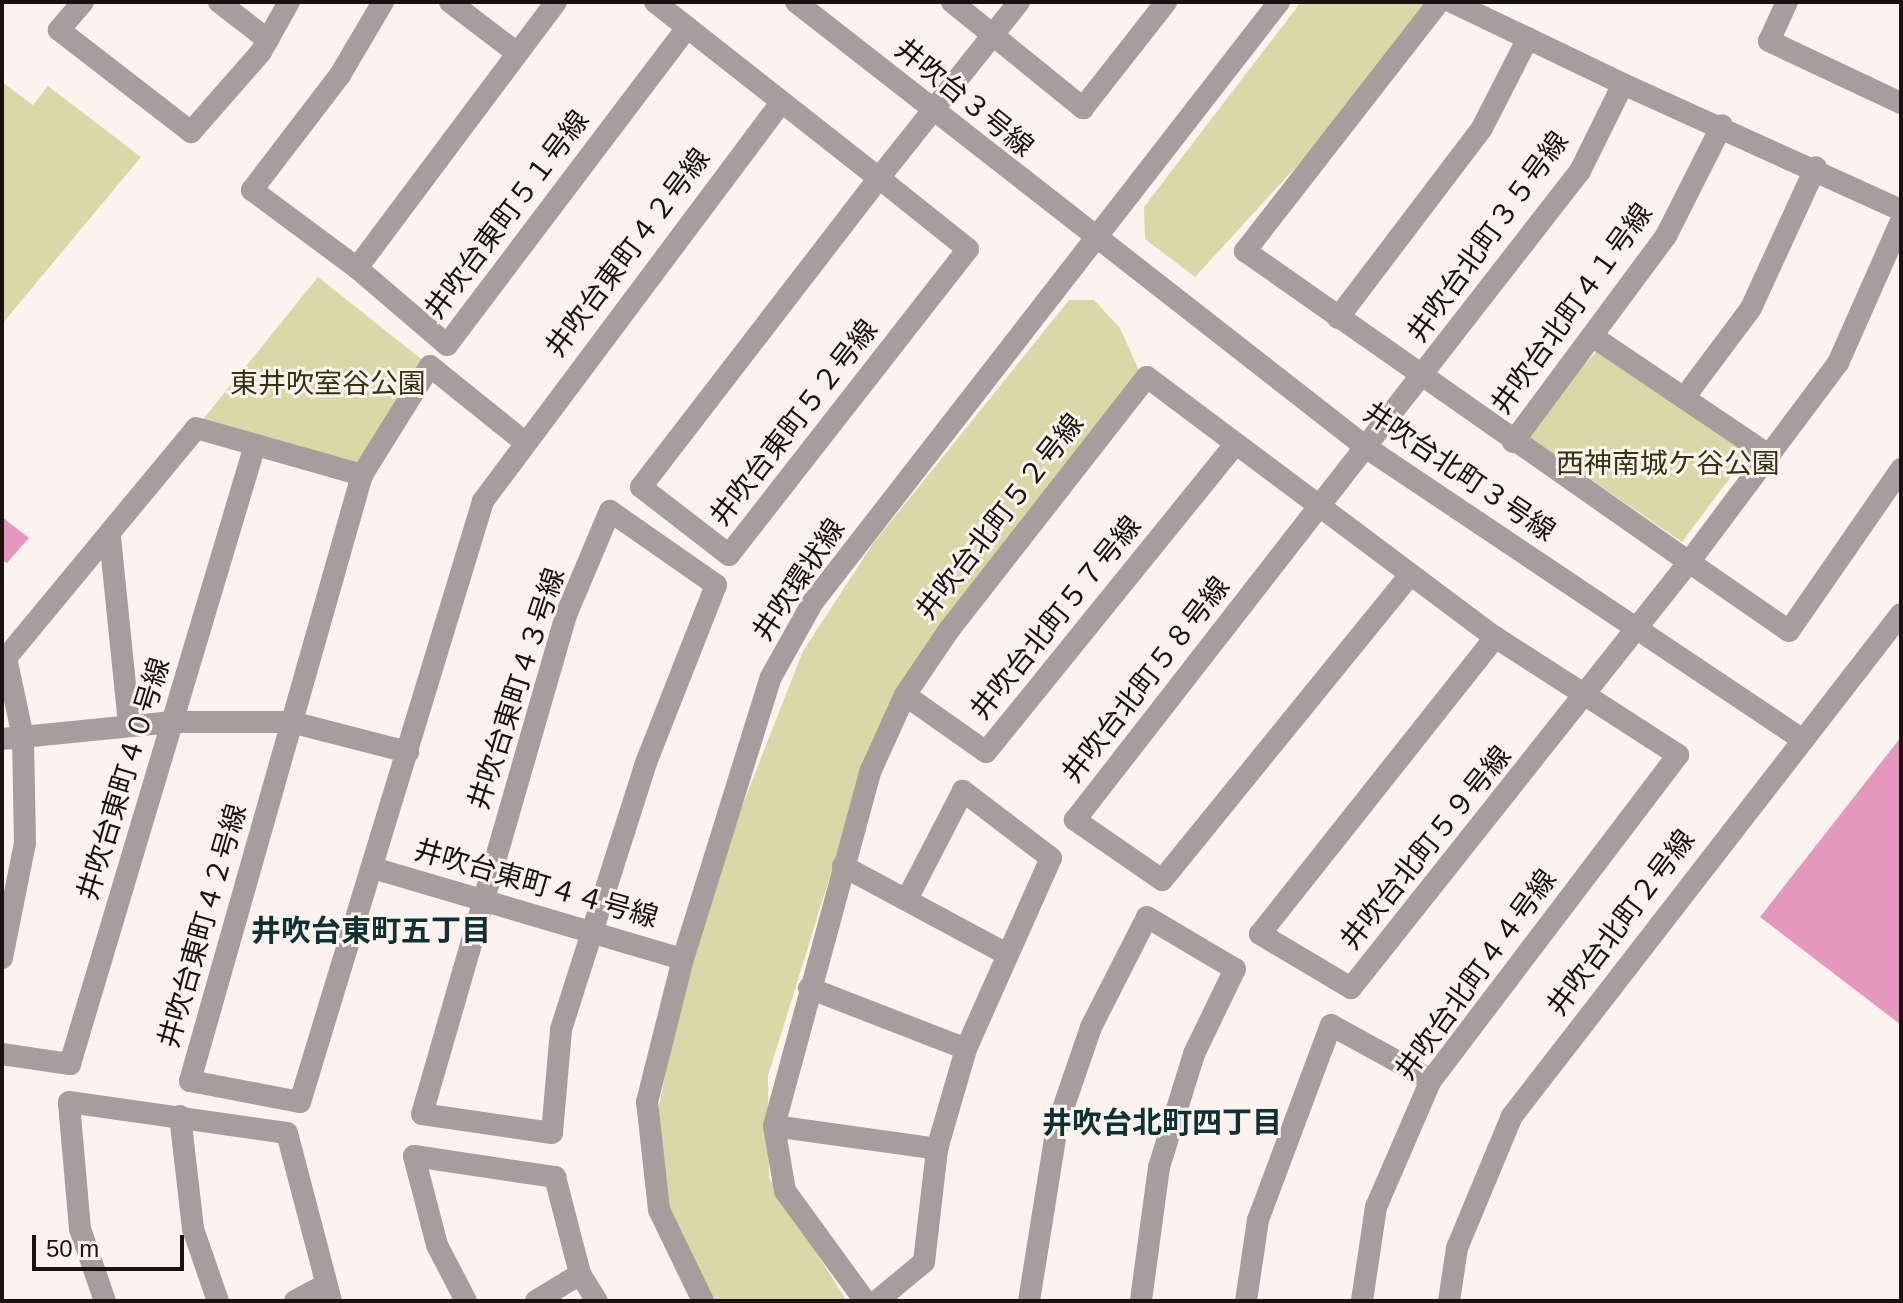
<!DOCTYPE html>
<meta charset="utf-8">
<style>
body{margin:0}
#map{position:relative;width:1903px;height:1303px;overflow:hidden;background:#fcf3ef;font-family:Arial,"Noto Sans JP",sans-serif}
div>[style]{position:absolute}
.green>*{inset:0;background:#d7d9a7}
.water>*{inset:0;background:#e498be}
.minor>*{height:22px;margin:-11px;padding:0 11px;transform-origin:11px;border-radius:11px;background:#a89d9d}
.tertiary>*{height:22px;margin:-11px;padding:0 11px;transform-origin:11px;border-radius:11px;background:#a89d9d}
span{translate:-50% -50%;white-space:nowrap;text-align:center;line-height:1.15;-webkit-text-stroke:6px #fcf3ef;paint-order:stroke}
.street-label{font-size:28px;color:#19120f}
.park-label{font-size:28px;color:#333310}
.neighbourhood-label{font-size:30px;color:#0e3134;font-weight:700}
.frame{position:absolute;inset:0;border:4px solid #19120f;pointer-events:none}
.scale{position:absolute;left:32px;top:1235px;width:152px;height:36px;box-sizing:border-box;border:4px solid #19120f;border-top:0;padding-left:10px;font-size:24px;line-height:28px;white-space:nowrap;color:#19120f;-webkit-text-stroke:6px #fcf3ef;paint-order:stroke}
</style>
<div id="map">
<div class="green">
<div style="clip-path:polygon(1301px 2px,1429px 2px,1318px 143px,1195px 277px,1145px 239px,1144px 207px)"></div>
<div style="clip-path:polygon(2px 82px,33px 105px,48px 86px,141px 157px,2px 324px)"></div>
<div style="clip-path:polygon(318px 277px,430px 366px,362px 475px,196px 428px)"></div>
<div style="clip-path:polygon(1069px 300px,1094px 300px,1120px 328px,1140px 373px,872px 741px,768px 1076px,769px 1178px,847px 1301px,709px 1301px,688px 1280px,664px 1194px,659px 1107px,679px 1003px,723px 855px,803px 651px,872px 545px)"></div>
<div style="clip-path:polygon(1597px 351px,1750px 451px,1682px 542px,1522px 432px)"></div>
</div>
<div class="water">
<div style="clip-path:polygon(2px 517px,29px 538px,7px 563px,2px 560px)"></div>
<div style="clip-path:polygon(1901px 737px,1901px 1025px,1760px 917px)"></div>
</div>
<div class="minor">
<div style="left:83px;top:2px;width:37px;rotate:131deg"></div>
<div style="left:59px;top:30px;width:167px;rotate:37.7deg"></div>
<div style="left:191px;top:132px;width:106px;rotate:-48.8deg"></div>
<div style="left:261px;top:52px;width:57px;rotate:-60.8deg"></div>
<div style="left:219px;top:2px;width:62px;rotate:37.8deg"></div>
<div style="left:383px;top:2px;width:85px;rotate:120.5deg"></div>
<div style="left:340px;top:75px;width:145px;rotate:127.4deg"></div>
<div style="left:252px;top:190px;width:131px;rotate:36.6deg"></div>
<div style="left:357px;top:268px;width:332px;rotate:-53.2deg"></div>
<div style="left:450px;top:2px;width:84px;rotate:37.3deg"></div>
<div style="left:655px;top:2px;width:285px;rotate:38.2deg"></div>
<div style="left:879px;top:178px;width:114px;rotate:38.6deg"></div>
<div style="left:968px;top:249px;width:388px;rotate:128deg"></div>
<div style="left:729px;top:555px;width:111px;rotate:-142.3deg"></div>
<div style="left:641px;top:487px;width:390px;rotate:-52.4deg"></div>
<div style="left:879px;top:178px;width:225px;rotate:-51.5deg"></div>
<div style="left:952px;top:2px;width:169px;rotate:39deg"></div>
<div style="left:1083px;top:108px;width:135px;rotate:-51.9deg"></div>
<div style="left:1439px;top:2px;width:316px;rotate:127.9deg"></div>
<div style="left:1245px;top:251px;width:542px;rotate:35.01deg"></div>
<div style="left:1689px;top:562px;width:544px;rotate:128.43deg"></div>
<div style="left:1351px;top:988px;width:106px;rotate:-149.3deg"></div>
<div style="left:1260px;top:934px;width:379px;rotate:-51.6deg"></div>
<div style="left:1623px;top:84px;width:305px;rotate:24.4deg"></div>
<div style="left:1901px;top:221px;width:155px;rotate:113.9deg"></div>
<div style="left:1838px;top:363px;width:249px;rotate:126.8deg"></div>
<div style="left:1689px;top:562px;width:121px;rotate:34.6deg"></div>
<div style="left:1789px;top:631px;width:197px;rotate:-55.3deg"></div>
<div style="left:357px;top:268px;width:118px;rotate:40.5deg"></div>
<div style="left:447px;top:345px;width:398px;rotate:-52.9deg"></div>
<div style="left:1338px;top:318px;width:238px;rotate:-52.8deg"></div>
<div style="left:1482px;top:128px;width:101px;rotate:-62.9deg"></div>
<div style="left:1595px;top:338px;width:211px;rotate:34deg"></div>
<div style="left:1684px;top:398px;width:112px;rotate:-53.3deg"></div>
<div style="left:1751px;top:308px;width:155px;rotate:-65.3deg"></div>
<div style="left:522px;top:440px;width:118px;rotate:-141.2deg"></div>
<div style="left:430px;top:366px;width:128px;rotate:122deg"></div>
<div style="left:362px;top:475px;width:630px;rotate:105.85deg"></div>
<div style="left:190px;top:1081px;width:112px;rotate:10.8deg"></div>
<div style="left:300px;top:1102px;width:628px;rotate:-73.06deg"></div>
<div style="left:483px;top:501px;width:498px;rotate:-53.2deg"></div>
<div style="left:1513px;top:442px;width:257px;rotate:-53.4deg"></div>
<div style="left:1666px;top:236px;width:124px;rotate:-63.2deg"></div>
<div style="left:610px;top:511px;width:129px;rotate:34.9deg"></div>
<div style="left:716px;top:585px;width:191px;rotate:111.5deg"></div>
<div style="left:646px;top:763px;width:280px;rotate:107.7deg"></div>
<div style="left:561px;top:1030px;width:103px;rotate:95deg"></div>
<div style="left:552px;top:1133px;width:131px;rotate:-171.7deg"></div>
<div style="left:422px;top:1114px;width:519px;rotate:-73.9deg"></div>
<div style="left:566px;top:615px;width:113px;rotate:-67.1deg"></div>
<div style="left:110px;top:537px;width:189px;rotate:84.2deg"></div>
<div style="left:1410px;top:575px;width:393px;rotate:129.1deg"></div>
<div style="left:1162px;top:880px;width:106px;rotate:-145.4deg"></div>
<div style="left:1075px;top:820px;width:822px;rotate:-52.11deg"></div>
<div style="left:1580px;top:171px;width:97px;rotate:-63.7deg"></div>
<div style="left:1623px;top:84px;width:190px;rotate:-154.4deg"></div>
<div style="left:905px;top:695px;width:99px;rotate:35.1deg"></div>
<div style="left:986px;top:752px;width:396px;rotate:-51deg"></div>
<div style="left:2px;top:739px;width:171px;rotate:-5.7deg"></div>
<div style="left:172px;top:722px;width:119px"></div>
<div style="left:291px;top:722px;width:121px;rotate:14.4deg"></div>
<div style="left:843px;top:866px;width:182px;rotate:28.3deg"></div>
<div style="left:373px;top:868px;width:323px;rotate:16.4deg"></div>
<div style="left:2px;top:958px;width:117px;rotate:-78.7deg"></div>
<div style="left:25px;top:843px;width:106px;rotate:-91.1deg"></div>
<div style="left:23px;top:737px;width:81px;rotate:-102.1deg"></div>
<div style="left:6px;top:658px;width:298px;rotate:-50.4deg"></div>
<div style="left:196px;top:428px;width:173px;rotate:15.8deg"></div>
<div style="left:809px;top:988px;width:168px;rotate:21.2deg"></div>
<div style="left:2px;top:1054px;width:69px;rotate:8.4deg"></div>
<div style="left:70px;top:1064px;width:646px;rotate:-73.36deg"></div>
<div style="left:180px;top:1116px;width:114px;rotate:83.4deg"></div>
<div style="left:193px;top:1229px;width:76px;rotate:70.9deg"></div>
<div style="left:774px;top:1126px;width:165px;rotate:8deg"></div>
<div style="left:105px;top:1301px;width:76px;rotate:-109.1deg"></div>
<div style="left:80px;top:1229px;width:127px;rotate:-95deg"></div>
<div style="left:69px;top:1102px;width:220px;rotate:8.1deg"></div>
<div style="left:287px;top:1133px;width:174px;rotate:75.3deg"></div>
<div style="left:295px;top:1301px;width:32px;rotate:-28deg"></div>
<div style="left:466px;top:1301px;width:63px;rotate:-117.4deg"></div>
<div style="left:437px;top:1245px;width:92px;rotate:-104.5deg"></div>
<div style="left:414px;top:1156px;width:143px;rotate:8.5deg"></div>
<div style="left:555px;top:1177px;width:100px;rotate:75.5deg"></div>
<div style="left:580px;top:1274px;width:32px;rotate:58deg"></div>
<div style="left:536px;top:1301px;width:52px;rotate:-31.5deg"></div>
<div style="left:865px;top:1301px;width:136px;rotate:-126deg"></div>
<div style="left:785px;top:1191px;width:66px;rotate:-99.6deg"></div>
<div style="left:774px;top:1126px;width:369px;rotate:-74.8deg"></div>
<div style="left:871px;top:770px;width:82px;rotate:-65.6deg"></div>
<div style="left:905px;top:695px;width:78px;rotate:-55.9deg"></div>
<div style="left:949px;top:630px;width:321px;rotate:-52deg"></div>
<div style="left:1147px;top:377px;width:434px;rotate:36.8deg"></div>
<div style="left:1495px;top:637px;width:218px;rotate:32.8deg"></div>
<div style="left:1678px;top:755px;width:408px;rotate:127.2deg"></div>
<div style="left:1431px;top:1080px;width:138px;rotate:113.4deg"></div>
<div style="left:1376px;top:1207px;width:95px;rotate:98.5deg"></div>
<div style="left:877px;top:1301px;width:61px;rotate:-39.7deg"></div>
<div style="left:924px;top:1262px;width:114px;rotate:-83.4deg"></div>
<div style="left:937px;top:1149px;width:104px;rotate:-73.8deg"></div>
<div style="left:966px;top:1049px;width:209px;rotate:-66deg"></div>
<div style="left:1051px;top:858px;width:111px;rotate:-142.7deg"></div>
<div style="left:963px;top:791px;width:119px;rotate:117.4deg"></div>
<div style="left:1029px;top:1301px;width:177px;rotate:-80.9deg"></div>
<div style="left:1057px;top:1126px;width:105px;rotate:-71deg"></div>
<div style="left:1091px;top:1027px;width:123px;rotate:-63deg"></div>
<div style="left:1147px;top:917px;width:102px;rotate:30.6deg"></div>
<div style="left:1235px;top:969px;width:94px;rotate:115.8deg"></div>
<div style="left:1194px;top:1054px;width:118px;rotate:107.2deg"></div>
<div style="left:1159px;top:1167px;width:135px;rotate:97.7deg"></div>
<div style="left:1246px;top:1301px;width:82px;rotate:-81.6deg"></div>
<div style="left:1258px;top:1220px;width:208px;rotate:-69.5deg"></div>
<div style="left:1331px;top:1025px;width:114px;rotate:28.8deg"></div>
</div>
<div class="tertiary">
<div style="left:796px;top:2px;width:725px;rotate:37.99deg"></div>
<div style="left:1367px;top:448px;width:521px;rotate:33.81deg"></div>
<div style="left:1787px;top:2px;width:43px;rotate:114.8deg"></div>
<div style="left:1769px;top:41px;width:146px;rotate:25.2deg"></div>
<div style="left:703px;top:1301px;width:101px;rotate:-115.8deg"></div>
<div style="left:659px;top:1210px;width:109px;rotate:-96.3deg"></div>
<div style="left:647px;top:1102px;width:147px;rotate:-75.9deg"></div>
<div style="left:683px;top:959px;width:295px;rotate:-72.7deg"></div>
<div style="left:771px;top:677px;width:86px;rotate:-60.8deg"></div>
<div style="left:813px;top:602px;width:760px;rotate:-52.16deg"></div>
<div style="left:1449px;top:1301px;width:54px;rotate:-81.4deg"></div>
<div style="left:1457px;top:1248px;width:143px;rotate:-67.4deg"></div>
<div style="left:1512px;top:1116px;width:635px;rotate:-52.23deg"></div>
</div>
<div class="street-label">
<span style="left:964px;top:98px;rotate:39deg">井吹台３号線</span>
<span style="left:507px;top:215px;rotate:-53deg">井吹台東町５１号線</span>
<span style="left:1488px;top:237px;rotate:-54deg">井吹台北町３５号線</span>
<span style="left:628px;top:253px;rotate:-53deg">井吹台東町４２号線</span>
<span style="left:1572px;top:309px;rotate:-54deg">井吹台北町４１号線</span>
<span style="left:794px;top:423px;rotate:-52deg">井吹台東町５２号線</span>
<span style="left:1459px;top:472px;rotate:34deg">井吹台北町３号線</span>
<span style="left:1000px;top:517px;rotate:-52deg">井吹台北町５２号線</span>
<span style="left:799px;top:580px;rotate:-56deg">井吹環状線</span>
<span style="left:1056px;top:618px;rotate:-51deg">井吹台北町５７号線</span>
<span style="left:1146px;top:680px;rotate:-52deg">井吹台北町５８号線</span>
<span style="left:517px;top:689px;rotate:-72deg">井吹台東町４３号線</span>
<span style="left:124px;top:779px;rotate:-73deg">井吹台東町４０号線</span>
<span style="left:1426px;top:848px;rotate:-51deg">井吹台北町５９号線</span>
<span style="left:536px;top:884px;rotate:16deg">井吹台東町４４号線</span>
<span style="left:1621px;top:923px;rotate:-53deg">井吹台北町２号線</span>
<span style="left:203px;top:926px;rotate:-74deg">井吹台東町４２号線</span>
<span style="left:1476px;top:975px;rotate:-54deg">井吹台北町４４号線</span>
</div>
<div class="park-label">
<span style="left:328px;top:384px">東井吹室谷公園</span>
<span style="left:1668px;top:464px">西神南城ケ谷公園</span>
</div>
<div class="neighbourhood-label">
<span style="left:371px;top:931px">井吹台東町五丁目</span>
<span style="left:1162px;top:1123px">井吹台北町四丁目</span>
</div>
<div class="frame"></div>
<div class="scale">50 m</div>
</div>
